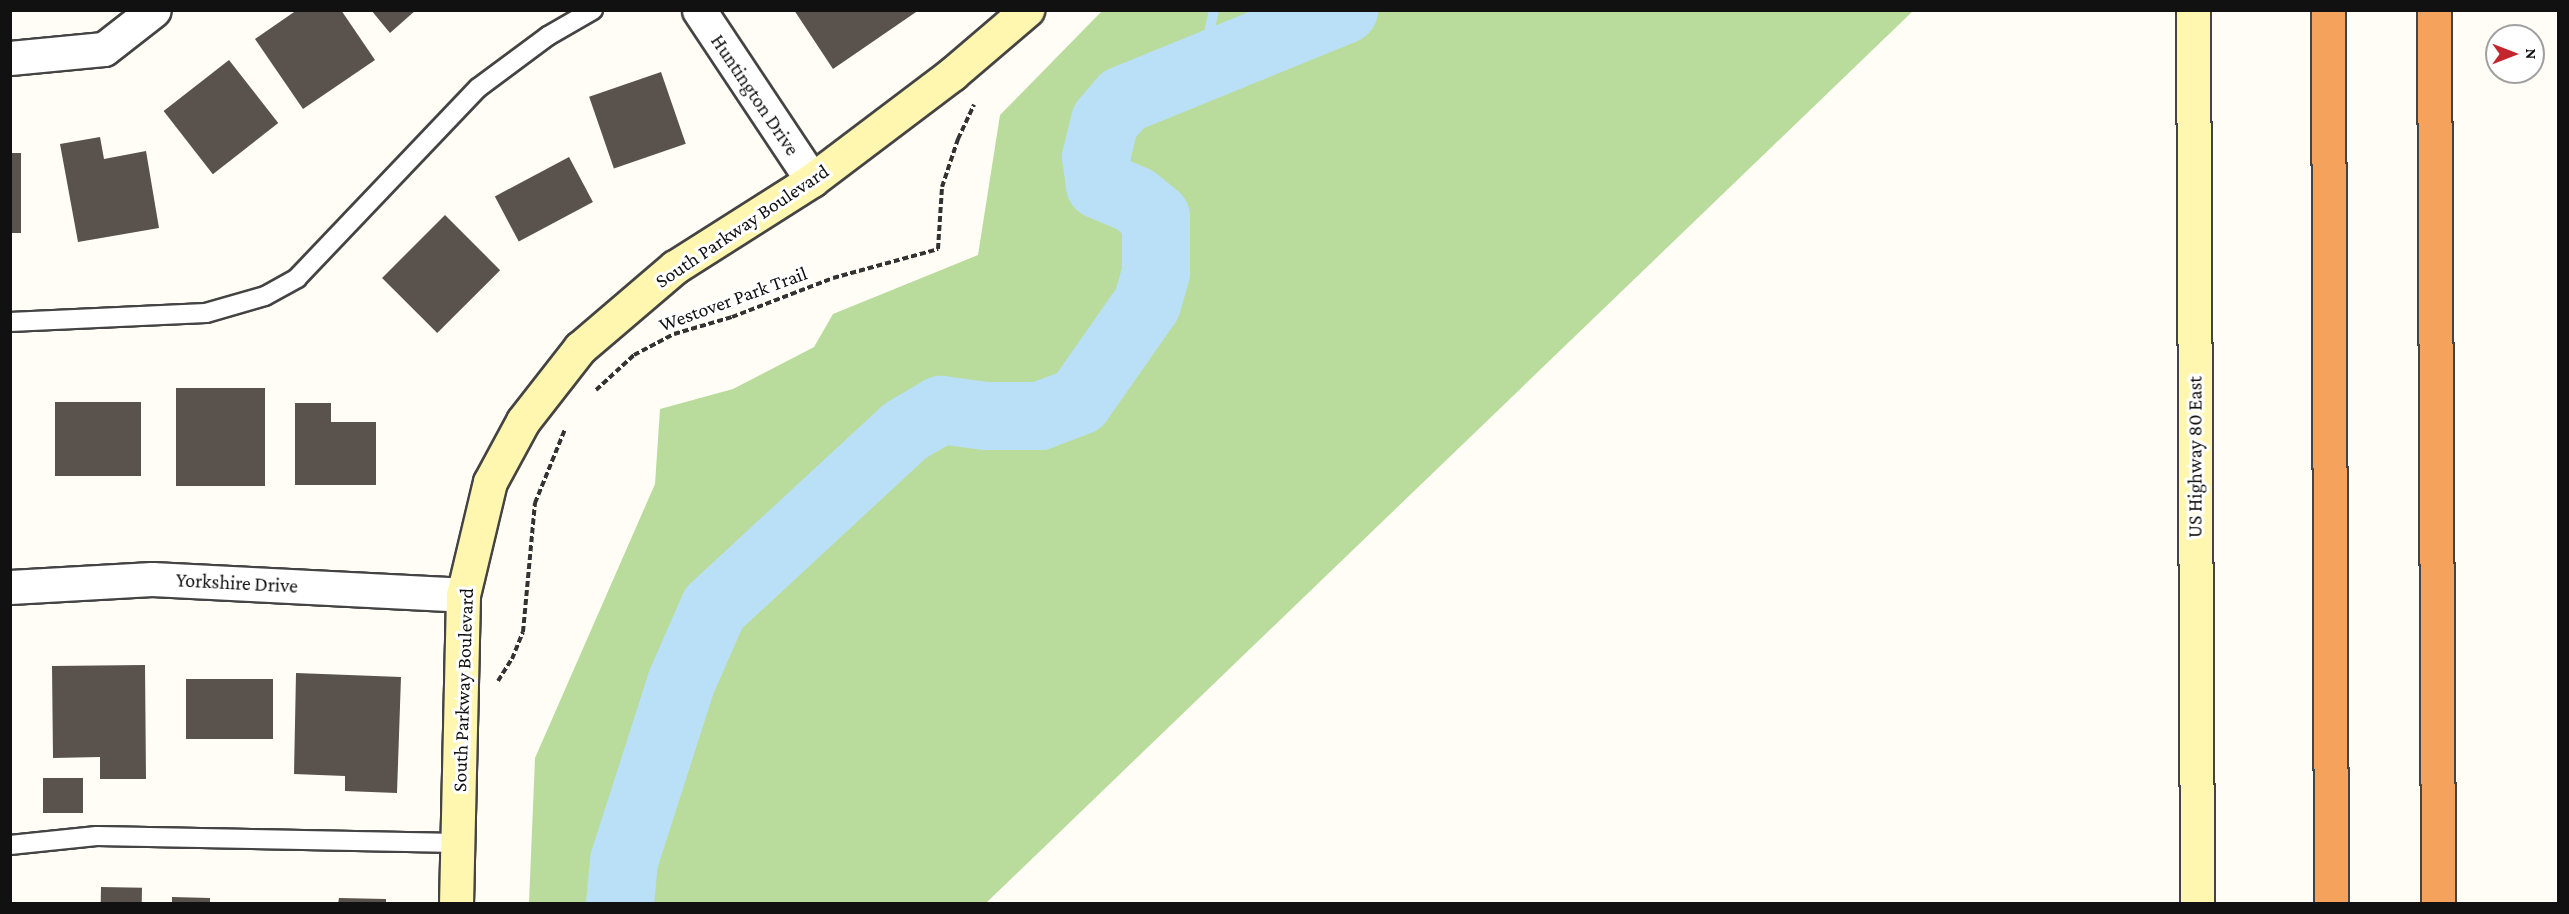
<!DOCTYPE html>
<style>
body{margin:0}
#map{position:relative;width:2569px;height:914px;overflow:hidden;background:#fffdf5;font-family:"Crimson Pro",serif}
div>[style]{position:absolute}
.forest>*{inset:0;background:#b9dc9c}
.stream>*{height:10px;margin:-5px;padding:0 5px;transform-origin:5px;border-radius:5px;background:#b9e0f7}
.river>*{height:68px;margin:-34px;padding:0 34px;transform-origin:34px;border-radius:34px;background:#b9e0f7}
.building>*{inset:0;background:#5a524d;transform-origin:0 0}
.path>*{height:4px;margin-top:-2px;transform-origin:0;background:repeating-linear-gradient(90deg,#333 0 6px,transparent 0 9px)}
.roads{filter:drop-shadow(2px 0 #444) drop-shadow(-2px 0 #444) drop-shadow(0 2px #444) drop-shadow(0 -2px #444)}
.lane>*{height:18px;margin:-9px;padding:0 9px;transform-origin:9px;border-radius:9px;background:#fff}
.street>*{height:33px;margin:-16.5px;padding:0 16.5px;transform-origin:16.5px;border-radius:16.5px;background:#fff}
.secondary>*{height:33px;margin:-16.5px;padding:0 16.5px;transform-origin:16.5px;border-radius:16.5px;background:#fff6b0}
.highway>*{height:33px;margin:-16.5px;padding:0 16.5px;transform-origin:16.5px;border-radius:16.5px;background:#f5a25d}
span{translate:-50% -50%;white-space:nowrap;text-align:center;line-height:1.15;-webkit-text-stroke:6px #fff;paint-order:stroke}
.street-label{font-size:20px;color:#111}
.frame{position:absolute;inset:0;border:12px solid #111;pointer-events:none}
.north{position:absolute;left:2485px;top:24px;width:60px;height:60px;box-sizing:border-box;background:#fff;border:2px solid #a0a0a0;border-radius:50%;rotate:90deg;font-size:16px;font-weight:700;line-height:24px;text-align:center;color:#111}
.north::after{content:'';display:block;margin:auto;width:21px;height:27px;background:#c4262e;clip-path:polygon(50% 0,100% 100%,50% 72%,0 100%)}
</style>
<div id="map">
<div class="forest">
<div style="clip-path:polygon(1102px 11px,1913px 11px,986px 903px,529px 903px,535px 758px,655px 484px,660px 409px,733px 389px,814px 347px,833px 314px,978px 255px,1000px 115px)"></div>
</div>
<div class="stream">
<div style="left:1201px;top:69px;width:60px;rotate:-77.6deg"></div>
</div>
<div class="river">
<div style="left:620px;top:904px;width:43px;rotate:-84.7deg"></div>
<div style="left:624px;top:861px;width:187px;rotate:-72.2deg"></div>
<div style="left:681px;top:683px;width:82px;rotate:-66.3deg"></div>
<div style="left:714px;top:608px;width:260px;rotate:-42.8deg"></div>
<div style="left:905px;top:431px;width:42px;rotate:-30.3deg"></div>
<div style="left:941px;top:410px;width:45px;rotate:7.6deg"></div>
<div style="left:986px;top:416px;width:54px"></div>
<div style="left:1040px;top:416px;width:42px;rotate:-21deg"></div>
<div style="left:1079px;top:401px;width:118px;rotate:-55deg"></div>
<div style="left:1147px;top:304px;width:33px;rotate:-74deg"></div>
<div style="left:1156px;top:272px;width:55px;rotate:-90deg"></div>
<div style="left:1156px;top:217px;width:27px;rotate:-141deg"></div>
<div style="left:1135px;top:200px;width:38px;rotate:-157deg"></div>
<div style="left:1100px;top:185px;width:28px;rotate:-98deg"></div>
<div style="left:1096px;top:157px;width:37px;rotate:-76deg"></div>
<div style="left:1105px;top:121px;width:28px;rotate:-49deg"></div>
<div style="left:1123px;top:100px;width:239px;rotate:-22.2deg"></div>
</div>
<div class="building">
<div style="clip-path:polygon(297px 10px,341px 10px,375px 60px,303px 109px,255px 39px)"></div>
<div style="clip-path:polygon(371px 10px,416px 10px,390px 33px)"></div>
<div style="clip-path:polygon(794px 10px,919px 10px,833px 69px)"></div>
<div style="left:229px;top:60px;width:80px;height:83px;rotate:52deg"></div>
<div style="left:661px;top:72px;width:76px;height:76px;rotate:71deg"></div>
<div style="clip-path:polygon(100px 137px,104px 159px,146px 151px,159px 228px,78px 242px,60px 144px)"></div>
<div style="left:10px;top:153px;width:11px;height:80px"></div>
<div style="left:569px;top:157px;width:51px;height:84px;rotate:62deg"></div>
<div style="left:445px;top:215px;width:78px;height:89px;rotate:45deg"></div>
<div style="left:176px;top:388px;width:89px;height:98px"></div>
<div style="left:55px;top:402px;width:86px;height:74px"></div>
<div style="clip-path:polygon(295px 403px,331px 403px,331px 422px,376px 422px,376px 485px,295px 485px)"></div>
<div style="clip-path:polygon(145px 665px,146px 779px,100px 779px,100px 757px,53px 758px,52px 666px)"></div>
<div style="clip-path:polygon(296px 673px,401px 677px,397px 793px,345px 791px,345px 776px,294px 774px)"></div>
<div style="left:186px;top:679px;width:87px;height:60px"></div>
<div style="left:83px;top:778px;width:35px;height:40px;rotate:90deg"></div>
<div style="left:101px;top:887px;width:41px;height:17px;rotate:1deg"></div>
<div style="clip-path:polygon(172px 897px,210px 898px,210px 904px,172px 904px)"></div>
<div style="clip-path:polygon(339px 898px,386px 899px,386px 904px,338px 904px)"></div>
</div>
<div class="path">
<div style="left:596px;top:390px;width:52px;rotate:-42.6deg"></div>
<div style="left:634px;top:355px;width:45px;rotate:-27.7deg"></div>
<div style="left:674px;top:334px;width:60px;rotate:-16.3deg"></div>
<div style="left:732px;top:317px;width:108px;rotate:-21.1deg"></div>
<div style="left:833px;top:278px;width:109px;rotate:-15.4deg"></div>
<div style="left:938px;top:249px;width:62px;rotate:-86.3deg"></div>
<div style="left:942px;top:187px;width:51px;rotate:-71.6deg"></div>
<div style="left:958px;top:139px;width:38px;rotate:-65deg"></div>
<div style="left:498px;top:681px;width:26px;rotate:-58deg"></div>
<div style="left:512px;top:659px;width:29px;rotate:-68deg"></div>
<div style="left:523px;top:632px;width:130px;rotate:-84.7deg"></div>
<div style="left:535px;top:503px;width:80px;rotate:-67.9deg"></div>
</div>
<div class="roads">
<div class="lane">
<div style="left:10px;top:322px;width:196px;rotate:-2.6deg"></div>
<div style="left:206px;top:313px;width:61px;rotate:-16.1deg"></div>
<div style="left:265px;top:296px;width:37px;rotate:-29deg"></div>
<div style="left:297px;top:278px;width:262px;rotate:-46.4deg"></div>
<div style="left:478px;top:88px;width:87px;rotate:-36.6deg"></div>
<div style="left:548px;top:36px;width:52px;rotate:-30deg"></div>
<div style="left:10px;top:845px;width:87px;rotate:-5.9deg"></div>
<div style="left:97px;top:836px;width:361px;rotate:1.1deg"></div>
</div>
<div class="street">
<div style="left:699px;top:10px;width:204px;rotate:56.4deg"></div>
<div style="left:10px;top:58px;width:94px;rotate:-5.5deg"></div>
<div style="left:104px;top:49px;width:63px;rotate:-38deg"></div>
<div style="left:10px;top:587px;width:142px;rotate:-3.2deg"></div>
<div style="left:152px;top:579px;width:311px;rotate:2.9deg"></div>
</div>
<div class="secondary">
<div style="left:2193px;top:10px;width:894px;rotate:89.74deg"></div>
<div style="left:456px;top:904px;width:309px;rotate:-88.7deg"></div>
<div style="left:463px;top:595px;width:116px;rotate:-76.6deg"></div>
<div style="left:490px;top:482px;width:69px;rotate:-61.6deg"></div>
<div style="left:523px;top:421px;width:93px;rotate:-52deg"></div>
<div style="left:580px;top:348px;width:125px;rotate:-40.5deg"></div>
<div style="left:675px;top:267px;width:162px;rotate:-32.4deg"></div>
<div style="left:812px;top:180px;width:176px;rotate:-37.1deg"></div>
<div style="left:952px;top:74px;width:99px;rotate:-40.5deg"></div>
</div>
<div class="highway">
<div style="left:2328px;top:10px;width:894px;rotate:89.81deg"></div>
<div style="left:2434px;top:10px;width:894px;rotate:89.74deg"></div>
</div>
</div>
<div class="street-label">
<span style="left:755px;top:95px;rotate:56deg">Huntington Drive</span>
<span style="left:742px;top:226px;rotate:-34deg">South Parkway Boulevard</span>
<span style="left:733px;top:299px;rotate:-20deg">Westover Park Trail</span>
<span style="left:2195px;top:457px;rotate:-90deg">US Highway 80 East</span>
<span style="left:237px;top:583px;rotate:3deg">Yorkshire Drive</span>
<span style="left:463px;top:690px;rotate:-88deg">South Parkway Boulevard</span>
</div>
<div class="frame"></div>
<div class="north">N</div>
</div>
